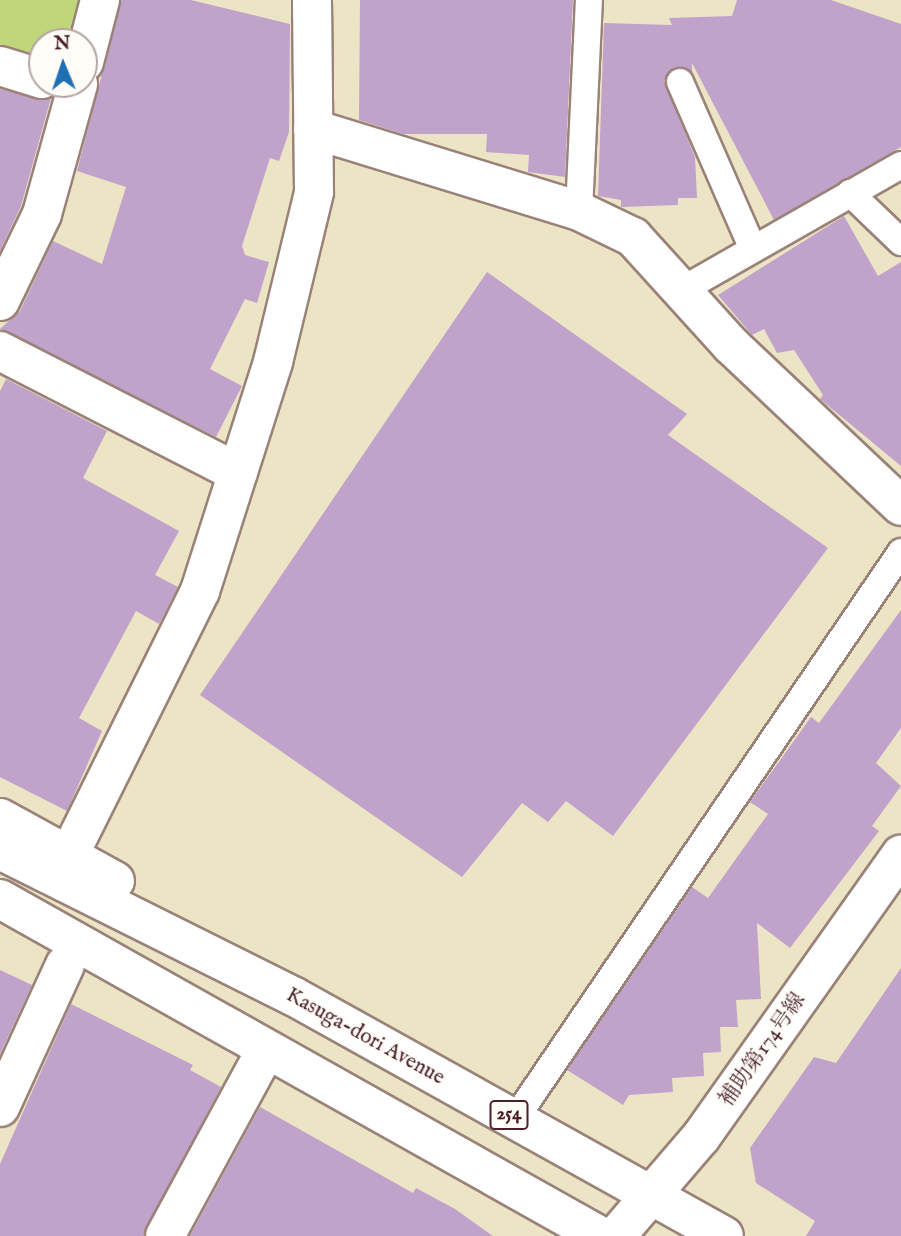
<!DOCTYPE html>
<meta charset="utf-8">
<style>
body{margin:0}
#map{position:relative;width:901px;height:1236px;overflow:hidden;background:#ebe5c5;font-family:"IM FELL English","Noto Serif JP",serif}
div>[style]{position:absolute}
.green>*{inset:0;background:#c0d67b}
.building>*{inset:0;background:#c1a2cb}
.roads{filter:drop-shadow(2px 0 #9a8278) drop-shadow(-2px 0 #9a8278) drop-shadow(0 2px #9a8278) drop-shadow(0 -2px #9a8278)}
.service>*{height:26px;margin:-13px;padding:0 13px;transform-origin:13px;border-radius:13px;background:#fff}
.minor>*{height:38px;margin:-19px;padding:0 19px;transform-origin:19px;border-radius:19px;background:#fff}
.tertiary>*{height:38px;margin:-19px;padding:0 19px;transform-origin:19px;border-radius:19px;background:#fff}
.trunk>*{height:38px;margin:-19px;padding:0 19px;transform-origin:19px;border-radius:19px;background:#fff}
span{translate:-50% -50%;white-space:nowrap;text-align:center;line-height:1.15;-webkit-text-stroke:5px #fdfcf7;paint-order:stroke}
.shield-label span{padding:2px 5px;background:#fdfcf7;border:2px solid;border-radius:5px;-webkit-text-stroke-width:0}
.shield-label{font-size:19px;color:#4a1f2b;font-weight:700}
.street-label{font-size:21px;color:#4a1f2b}
.north{position:absolute;left:28px;top:28px;width:70px;height:70px;box-sizing:border-box;background:#fdfcf7;border:2px solid #b5a4a5;border-radius:50%;rotate:358deg;font-size:19px;font-weight:700;line-height:28px;text-align:center;color:#4a1f2b}
.north::after{content:'';display:block;margin:auto;width:24px;height:32px;background:#1f6fb2;clip-path:polygon(50% 0,100% 100%,50% 72%,0 100%)}
</style>
<div id="map">
<div class="green">
<div style="clip-path:polygon(0 0,86px 0,72px 42px,42px 42px,42px 65px,0 52px)"></div>
</div>
<div class="building">
<div style="clip-path:polygon(121px 0,191px 0,290px 24px,289px 132px,279px 161px,270px 158px,242px 246px,245px 255px,269px 262px,257px 303px,245px 299px,210px 369px,242px 386px,216px 437px,0 329px,20px 311px,53px 241px,102px 264px,126px 187px,77px 171px)"></div>
<div style="clip-path:polygon(360px 0,573px 0,565px 177px,528px 172px,529px 155px,486px 152px,487px 134px,403px 134px,359px 120px)"></div>
<div style="clip-path:polygon(737px 0,831px 0,901px 24px,901px 147px,774px 220px,692px 63px,692px 73px,674px 67px,664px 81px,695px 157px,697px 198px,678px 198px,678px 205px,621px 207px,621px 200px,598px 196px,604px 23px,672px 25px,669px 18px,732px 16px)"></div>
<div style="clip-path:polygon(0 89px,51px 98px,21px 206px,0 251px)"></div>
<div style="clip-path:polygon(844px 216px,878px 276px,901px 262px,901px 466px,820px 399px,823px 395px,794px 350px,777px 353px,764px 329px,752px 335px,718px 295px)"></div>
<div style="clip-path:polygon(487px 272px,687px 414px,668px 435px,828px 548px,613px 836px,566px 801px,548px 822px,522px 803px,462px 877px,200px 695px)"></div>
<div style="clip-path:polygon(6px 379px,107px 431px,83px 478px,179px 531px,155px 575px,178px 587px,164px 615px,159px 624px,136px 611px,79px 718px,102px 731px,67px 811px,0 777px,0 391px)"></div>
<div style="clip-path:polygon(901px 610px,901px 728px,876px 763px,901px 786px,872px 826px,879px 831px,790px 948px,757px 923px,761px 999px,736px 1000px,738px 1027px,720px 1027px,721px 1052px,703px 1053px,704px 1076px,672px 1078px,673px 1092px,629px 1095px,623px 1105px,567px 1070px,692px 887px,708px 898px,768px 814px,750px 802px,811px 717px,819px 723px)"></div>
<div style="clip-path:polygon(901px 968px,901px 1236px,806px 1236px,815px 1221px,756px 1183px,750px 1148px,814px 1057px,836px 1063px)"></div>
<div style="clip-path:polygon(0 970px,32px 985px,0 1054px)"></div>
<div style="clip-path:polygon(71px 1004px,193px 1065px,190px 1070px,221px 1087px,143px 1236px,0 1236px,0 1164px)"></div>
<div style="clip-path:polygon(260px 1107px,413px 1193px,416px 1188px,455px 1209px,493px 1236px,190px 1236px)"></div>
</div>
<div class="roads">
<div class="service">
<div style="left:680px;top:82px;width:182px;rotate:66.4deg"></div>
<div style="left:850px;top:193px;width:71px;rotate:43.9deg"></div>
<div style="left:579px;top:211px;width:211px;rotate:-87.3deg"></div>
<div style="left:682px;top:290px;width:252px;rotate:-29.7deg"></div>
<div style="left:515px;top:1119px;width:686px;rotate:-55.75deg"></div>
</div>
<div class="minor">
<div style="left:84px;top:62px;width:64px;rotate:-75.5deg"></div>
<div style="left:0;top:66px;width:44px;rotate:17.2deg"></div>
<div style="left:313px;top:129px;width:278px;rotate:17.1deg"></div>
<div style="left:579px;top:211px;width:60px;rotate:25.7deg"></div>
<div style="left:633px;top:237px;width:146px;rotate:47.8deg"></div>
<div style="left:731px;top:345px;width:234px;rotate:43.4deg"></div>
<div style="left:0;top:301px;width:97px;rotate:-64.2deg"></div>
<div style="left:42px;top:214px;width:135px;rotate:-74.5deg"></div>
<div style="left:0;top:351px;width:267px;rotate:27.1deg"></div>
<div style="left:69px;top:855px;width:295px;rotate:-63.6deg"></div>
<div style="left:200px;top:591px;width:240px;rotate:-72.3deg"></div>
<div style="left:273px;top:362px;width:175px;rotate:-76.4deg"></div>
<div style="left:314px;top:192px;width:192px;rotate:-90.6deg"></div>
<div style="left:0;top:1107px;width:156px;rotate:-65.4deg"></div>
<div style="left:165px;top:1236px;width:209px;rotate:-61.5deg"></div>
</div>
<div class="tertiary">
<div style="left:616px;top:1236px;width:130px;rotate:-49.4deg"></div>
<div style="left:701px;top:1137px;width:346px;rotate:-54.7deg"></div>
</div>
<div class="trunk">
<div style="left:0;top:818px;width:131px;rotate:28.7deg"></div>
<div style="left:0;top:850px;width:327px;rotate:26.5deg"></div>
<div style="left:293px;top:996px;width:493px;rotate:29.1deg"></div>
<div style="left:0;top:899px;width:688px;rotate:29.32deg"></div>
</div>
</div>
<div class="shield-label">
<span style="left:509px;top:1115px">254</span>
</div>
<div class="street-label">
<span style="left:365px;top:1037px;rotate:29deg">Kasuga-dori Avenue</span>
<span style="left:763px;top:1050px;rotate:-55deg">補助第174号線</span>
</div>
<div class="north">N</div>
</div>
